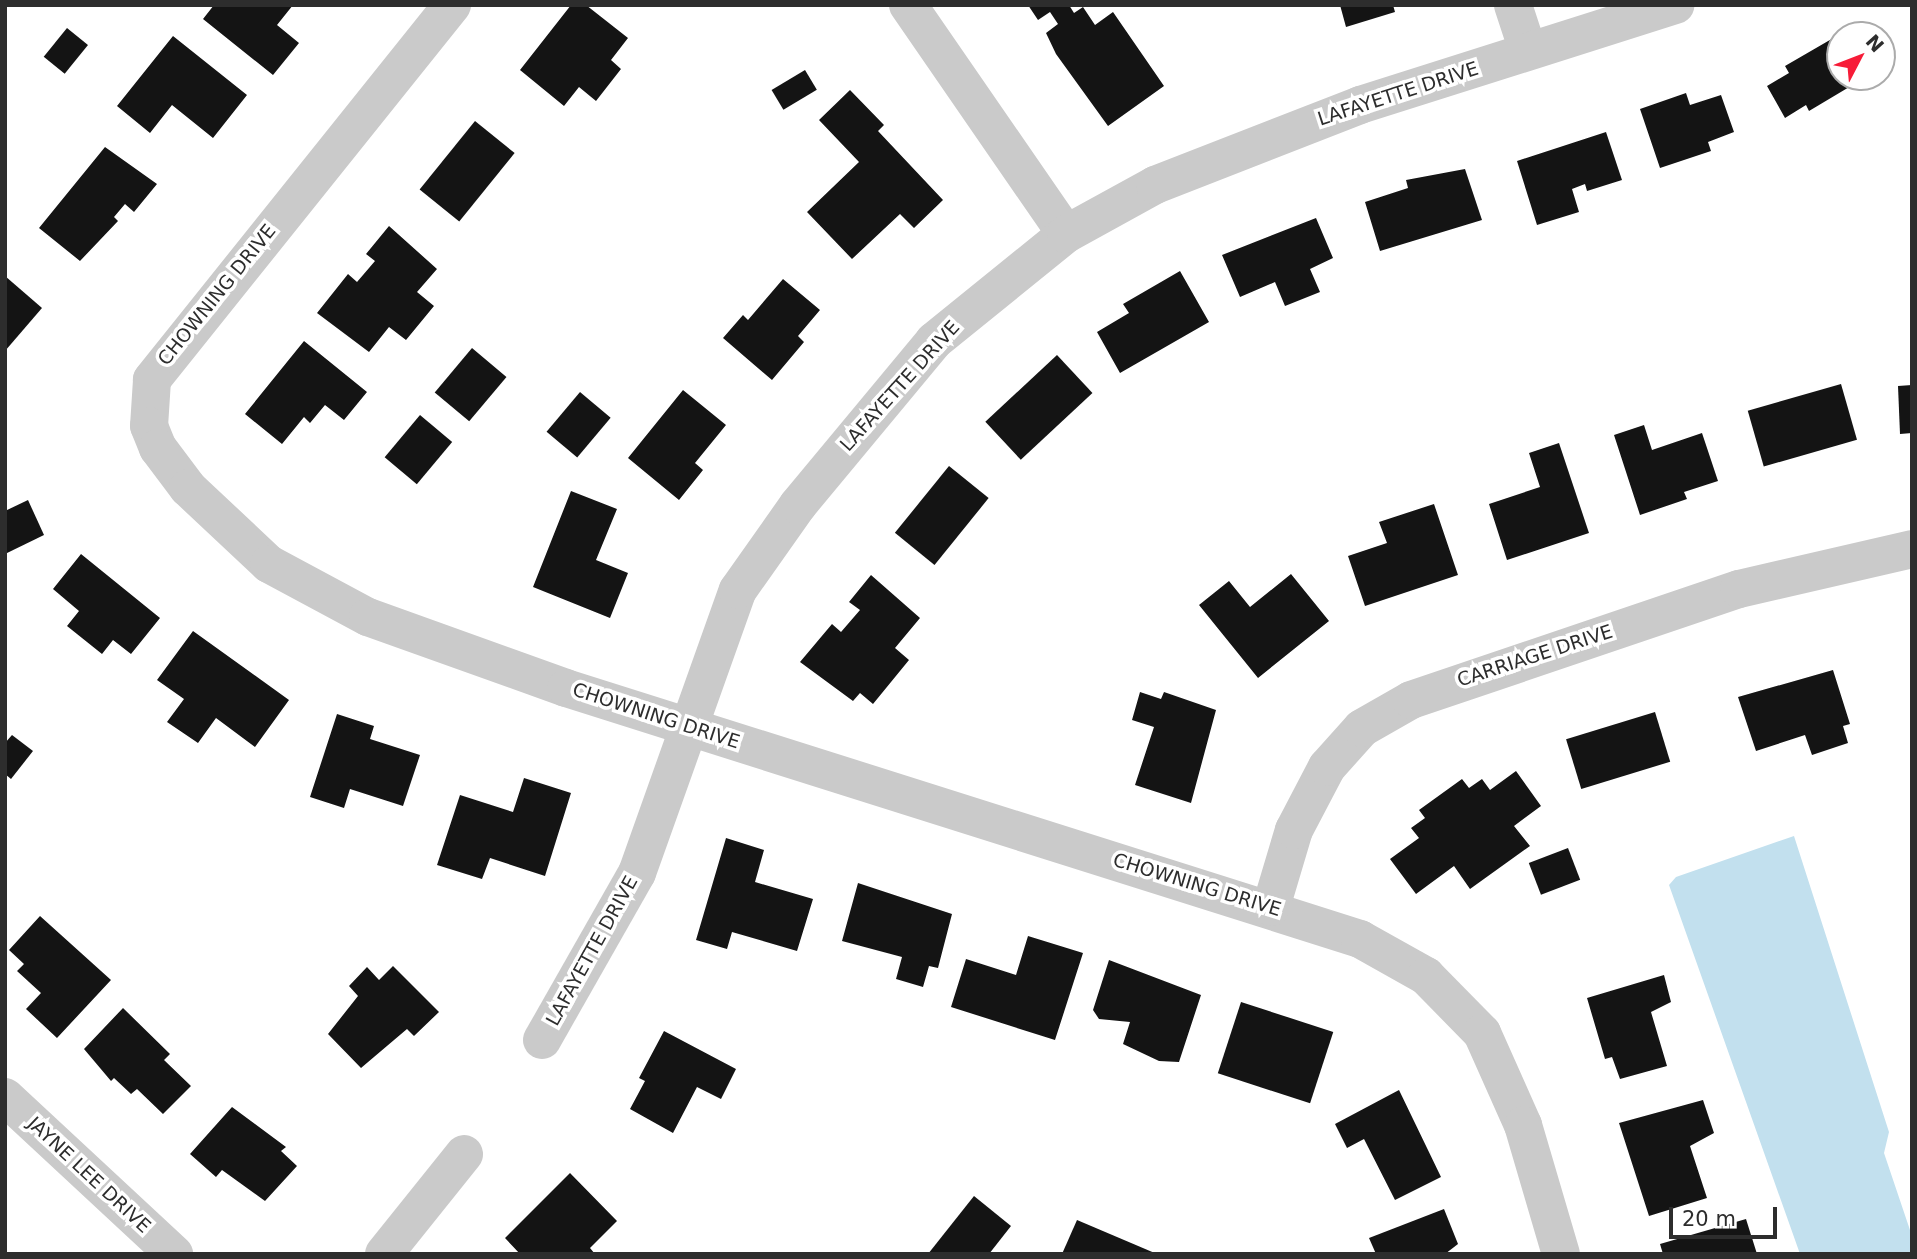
<!DOCTYPE html>
<style>
body{margin:0}
#map{position:relative;width:1917px;height:1259px;overflow:hidden;background:#fff;font-family:"DejaVu Sans",sans-serif}
div>[style]{position:absolute}
.water>*{inset:0;background:#c2e0ee}
.building>*{inset:0;background:#141414;transform-origin:0 0}
.minor>*{height:38px;margin:-19px;padding:0 19px;transform-origin:19px;border-radius:19px;background:#cacaca}
span{translate:-50% -50%;white-space:nowrap;text-align:center;line-height:1.15;-webkit-text-stroke:7px #fff;paint-order:stroke}
.street-label{font-size:19px;color:#2d2d2d}
.frame{position:absolute;inset:0;border:7px solid #2d2d2d;pointer-events:none}
.north{position:absolute;left:1826px;top:21px;width:70px;height:70px;box-sizing:border-box;background:#fff;border:2px solid #ababab;border-radius:50%;rotate:48deg;font-size:19px;font-weight:700;line-height:28px;text-align:center;color:#2d2d2d}
.north::after{content:'';display:block;margin:auto;width:24px;height:32px;background:#f71c38;clip-path:polygon(50% 0,100% 100%,50% 72%,0 100%)}
.scale{position:absolute;left:1669px;top:1207px;width:108px;height:32px;box-sizing:border-box;border:4px solid #2d2d2d;border-top:0;padding-left:9px;font-size:21px;line-height:24px;white-space:nowrap;color:#2d2d2d;-webkit-text-stroke:5px #fff;paint-order:stroke}
</style>
<div id="map">
<div class="water">
<div style="clip-path:polygon(1794px 836px,1889px 1132px,1884px 1153px,1912px 1236px,1912px 1254px,1800px 1254px,1669px 885px,1676px 877px)"></div>
</div>
<div class="building">
<div style="clip-path:polygon(214px 5px,293px 5px,277px 25px,299px 43px,273px 75px,203px 19px)"></div>
<div style="clip-path:polygon(571px 5px,586px 5px,628px 38px,611px 60px,621px 69px,596px 101px,579px 87px,564px 106px,520px 70px)"></div>
<div style="clip-path:polygon(1028px 5px,1069px 5px,1074px 13px,1083px 7px,1095px 25px,1113px 12px,1164px 86px,1108px 126px,1056px 54px,1046px 33px,1058px 24px,1050px 12px,1038px 20px)"></div>
<div style="clip-path:polygon(1340px 5px,1393px 5px,1395px 12px,1346px 27px)"></div>
<div style="clip-path:polygon(1854px 26px,1859px 35px,1840px 35px,1840px 77px,1866px 77px,1809px 111px,1806px 105px,1785px 118px,1767px 86px,1789px 73px,1785px 66px)"></div>
<div style="left:67px;top:28px;width:27px;height:37px;rotate:39deg"></div>
<div style="clip-path:polygon(173px 36px,247px 95px,213px 138px,172px 105px,150px 133px,117px 106px)"></div>
<div style="left:805px;top:70px;width:23px;height:39px;rotate:59deg"></div>
<div style="clip-path:polygon(850px 90px,884px 125px,878px 131px,943px 200px,914px 228px,900px 214px,852px 259px,807px 212px,859px 162px,819px 120px)"></div>
<div style="clip-path:polygon(1686px 93px,1690px 105px,1721px 95px,1734px 132px,1708px 142px,1711px 151px,1660px 168px,1640px 109px)"></div>
<div style="left:475px;top:121px;width:51px;height:88px;rotate:39deg"></div>
<div style="clip-path:polygon(1606px 132px,1622px 180px,1587px 191px,1585px 184px,1572px 189px,1579px 212px,1537px 225px,1517px 161px)"></div>
<div style="clip-path:polygon(105px 147px,157px 184px,134px 212px,125px 204px,114px 217px,118px 221px,80px 261px,39px 228px)"></div>
<div style="clip-path:polygon(1465px 169px,1482px 220px,1380px 251px,1365px 202px,1408px 188px,1406px 180px)"></div>
<div style="clip-path:polygon(1316px 218px,1333px 258px,1310px 269px,1320px 292px,1285px 306px,1275px 282px,1240px 297px,1222px 255px)"></div>
<div style="clip-path:polygon(389px 226px,437px 269px,417px 292px,434px 306px,406px 340px,389px 327px,369px 352px,317px 313px,348px 274px,357px 282px,375px 261px,366px 254px)"></div>
<div style="clip-path:polygon(1180px 271px,1209px 322px,1120px 373px,1097px 332px,1129px 313px,1123px 304px)"></div>
<div style="clip-path:polygon(5px 276px,42px 308px,5px 351px)"></div>
<div style="clip-path:polygon(783px 279px,820px 310px,798px 336px,804px 342px,772px 380px,723px 338px,743px 315px,748px 320px)"></div>
<div style="clip-path:polygon(304px 341px,367px 392px,344px 420px,325px 405px,310px 423px,304px 417px,282px 444px,245px 414px)"></div>
<div style="left:472px;top:348px;width:45px;height:58px;rotate:40deg"></div>
<div style="left:1057px;top:355px;width:52px;height:98px;rotate:47deg"></div>
<div style="left:1841px;top:384px;width:58px;height:97px;rotate:74deg"></div>
<div style="clip-path:polygon(1912px 385px,1912px 433px,1900px 434px,1898px 386px)"></div>
<div style="clip-path:polygon(683px 390px,726px 425px,695px 463px,703px 470px,679px 500px,628px 458px)"></div>
<div style="left:580px;top:392px;width:40px;height:52px;rotate:40deg"></div>
<div style="left:420px;top:415px;width:42px;height:55px;rotate:40deg"></div>
<div style="clip-path:polygon(1644px 425px,1652px 450px,1702px 433px,1718px 481px,1684px 492px,1687px 499px,1640px 515px,1614px 435px)"></div>
<div style="clip-path:polygon(1559px 443px,1589px 533px,1507px 560px,1489px 504px,1540px 487px,1529px 453px)"></div>
<div style="left:949px;top:466px;width:51px;height:86px;rotate:39deg"></div>
<div style="clip-path:polygon(571px 491px,617px 509px,596px 560px,628px 573px,610px 618px,533px 587px)"></div>
<div style="clip-path:polygon(28px 500px,44px 535px,5px 554px,5px 511px)"></div>
<div style="clip-path:polygon(1434px 504px,1458px 575px,1365px 606px,1348px 556px,1387px 543px,1379px 522px)"></div>
<div style="clip-path:polygon(81px 554px,160px 618px,131px 654px,113px 640px,102px 654px,67px 626px,79px 611px,53px 589px)"></div>
<div style="clip-path:polygon(1291px 574px,1329px 621px,1258px 678px,1199px 605px,1229px 581px,1250px 607px)"></div>
<div style="clip-path:polygon(871px 575px,920px 618px,895px 648px,909px 660px,873px 704px,860px 693px,853px 701px,800px 662px,832px 624px,841px 632px,860px 610px,849px 602px)"></div>
<div style="clip-path:polygon(193px 631px,289px 700px,255px 747px,216px 718px,198px 743px,167px 722px,184px 699px,157px 680px)"></div>
<div style="clip-path:polygon(1833px 670px,1850px 724px,1843px 726px,1848px 743px,1812px 755px,1805px 735px,1756px 751px,1738px 697px)"></div>
<div style="clip-path:polygon(1140px 692px,1161px 699px,1164px 692px,1216px 710px,1191px 803px,1135px 785px,1154px 727px,1132px 720px)"></div>
<div style="left:1655px;top:712px;width:52px;height:93px;rotate:73deg"></div>
<div style="clip-path:polygon(337px 714px,374px 726px,370px 739px,420px 755px,403px 806px,350px 789px,344px 808px,310px 797px)"></div>
<div style="clip-path:polygon(12px 735px,33px 751px,11px 779px,5px 774px,5px 743px)"></div>
<div style="clip-path:polygon(1516px 771px,1541px 806px,1514px 826px,1530px 846px,1470px 889px,1454px 866px,1416px 894px,1390px 859px,1419px 838px,1411px 828px,1425px 818px,1419px 810px,1462px 779px,1469px 788px,1482px 779px,1490px 790px)"></div>
<div style="clip-path:polygon(524px 778px,571px 793px,545px 876px,490px 858px,482px 879px,437px 865px,460px 795px,513px 812px)"></div>
<div style="clip-path:polygon(726px 838px,764px 850px,755px 882px,813px 899px,797px 951px,732px 932px,727px 949px,696px 940px)"></div>
<div style="left:1568px;top:848px;width:34px;height:42px;rotate:69deg"></div>
<div style="clip-path:polygon(858px 883px,952px 914px,938px 968px,929px 966px,923px 987px,896px 979px,902px 957px,842px 941px)"></div>
<div style="clip-path:polygon(40px 916px,111px 980px,57px 1038px,26px 1009px,41px 993px,17px 971px,24px 964px,9px 950px)"></div>
<div style="clip-path:polygon(1028px 936px,1083px 953px,1055px 1040px,951px 1007px,966px 959px,1016px 975px)"></div>
<div style="clip-path:polygon(1109px 960px,1201px 995px,1179px 1062px,1159px 1061px,1123px 1044px,1130px 1022px,1099px 1019px,1093px 1010px)"></div>
<div style="clip-path:polygon(393px 966px,439px 1012px,414px 1036px,407px 1029px,361px 1068px,328px 1034px,358px 996px,349px 986px,367px 967px,379px 980px)"></div>
<div style="clip-path:polygon(1664px 975px,1671px 1002px,1651px 1012px,1667px 1066px,1620px 1079px,1612px 1057px,1605px 1059px,1587px 998px)"></div>
<div style="left:1241px;top:1002px;width:97px;height:75px;rotate:18deg"></div>
<div style="clip-path:polygon(123px 1008px,170px 1054px,164px 1060px,191px 1086px,163px 1114px,137px 1089px,131px 1094px,114px 1078px,111px 1081px,84px 1049px)"></div>
<div style="clip-path:polygon(664px 1031px,736px 1069px,721px 1099px,697px 1087px,673px 1133px,630px 1109px,645px 1081px,639px 1078px)"></div>
<div style="clip-path:polygon(1399px 1090px,1441px 1177px,1395px 1200px,1364px 1139px,1347px 1148px,1335px 1124px)"></div>
<div style="clip-path:polygon(1703px 1100px,1714px 1133px,1690px 1146px,1707px 1198px,1649px 1216px,1619px 1123px)"></div>
<div style="clip-path:polygon(232px 1107px,286px 1147px,281px 1151px,297px 1166px,265px 1201px,222px 1170px,216px 1177px,190px 1154px)"></div>
<div style="clip-path:polygon(570px 1173px,617px 1221px,590px 1248px,595px 1254px,520px 1254px,505px 1238px)"></div>
<div style="clip-path:polygon(974px 1196px,1011px 1226px,989px 1254px,928px 1254px)"></div>
<div style="clip-path:polygon(1444px 1209px,1458px 1244px,1445px 1254px,1376px 1254px,1369px 1238px)"></div>
<div style="clip-path:polygon(1746px 1219px,1757px 1254px,1663px 1254px,1660px 1244px)"></div>
<div style="clip-path:polygon(1077px 1220px,1157px 1254px,1062px 1254px)"></div>
</div>
<div class="minor">
<div style="left:452px;top:5px;width:480px;rotate:128.7deg"></div>
<div style="left:152px;top:380px;width:46px;rotate:93.7deg"></div>
<div style="left:149px;top:426px;width:24px;rotate:68deg"></div>
<div style="left:158px;top:448px;width:50px;rotate:53.1deg"></div>
<div style="left:188px;top:488px;width:111px;rotate:43.2deg"></div>
<div style="left:269px;top:564px;width:112px;rotate:28.2deg"></div>
<div style="left:368px;top:617px;width:210px;rotate:19.7deg"></div>
<div style="left:566px;top:688px;width:833px;rotate:17.54deg"></div>
<div style="left:1360px;top:939px;width:76px;rotate:29.3deg"></div>
<div style="left:1426px;top:976px;width:80px;rotate:45.5deg"></div>
<div style="left:1482px;top:1033px;width:101px;rotate:66deg"></div>
<div style="left:1523px;top:1125px;width:134px;rotate:73.6deg"></div>
<div style="left:908px;top:5px;width:278px;rotate:55.4deg"></div>
<div style="left:1513px;top:5px;width:48px;rotate:71.9deg"></div>
<div style="left:1271px;top:907px;width:80px;rotate:-73.4deg"></div>
<div style="left:1294px;top:830px;width:71px;rotate:-62.4deg"></div>
<div style="left:1327px;top:767px;width:52px;rotate:-48.1deg"></div>
<div style="left:1362px;top:728px;width:56px;rotate:-29.7deg"></div>
<div style="left:1411px;top:700px;width:346px;rotate:-18.7deg"></div>
<div style="left:1739px;top:589px;width:178px;rotate:-13deg"></div>
<div style="left:542px;top:1040px;width:192px;rotate:-60.4deg"></div>
<div style="left:637px;top:873px;width:300px;rotate:-70.4deg"></div>
<div style="left:738px;top:590px;width:104px;rotate:-54.8deg"></div>
<div style="left:798px;top:505px;width:213px;rotate:-50.3deg"></div>
<div style="left:934px;top:341px;width:170px;rotate:-39deg"></div>
<div style="left:1066px;top:234px;width:102px;rotate:-28.8deg"></div>
<div style="left:1155px;top:185px;width:220px;rotate:-21.3deg"></div>
<div style="left:1360px;top:105px;width:331px;rotate:-17.6deg"></div>
<div style="left:5px;top:1097px;width:231px;rotate:42.9deg"></div>
<div style="left:384px;top:1254px;width:128px;rotate:-51.3deg"></div>
</div>
<div class="street-label">
<span style="left:1398px;top:94px;rotate:-18deg">LAFAYETTE DRIVE</span>
<span style="left:217px;top:295px;rotate:-51deg">CHOWNING DRIVE</span>
<span style="left:900px;top:386px;rotate:-48deg">LAFAYETTE DRIVE</span>
<span style="left:1535px;top:656px;rotate:-18deg">CARRIAGE DRIVE</span>
<span style="left:656px;top:716px;rotate:18deg">CHOWNING DRIVE</span>
<span style="left:1197px;top:885px;rotate:17deg">CHOWNING DRIVE</span>
<span style="left:592px;top:951px;rotate:-61deg">LAFAYETTE DRIVE</span>
<span style="left:89px;top:1175px;rotate:43deg">JAYNE LEE DRIVE</span>
</div>
<div class="frame"></div>
<div class="north">N</div>
<div class="scale">20 m</div>
</div>
